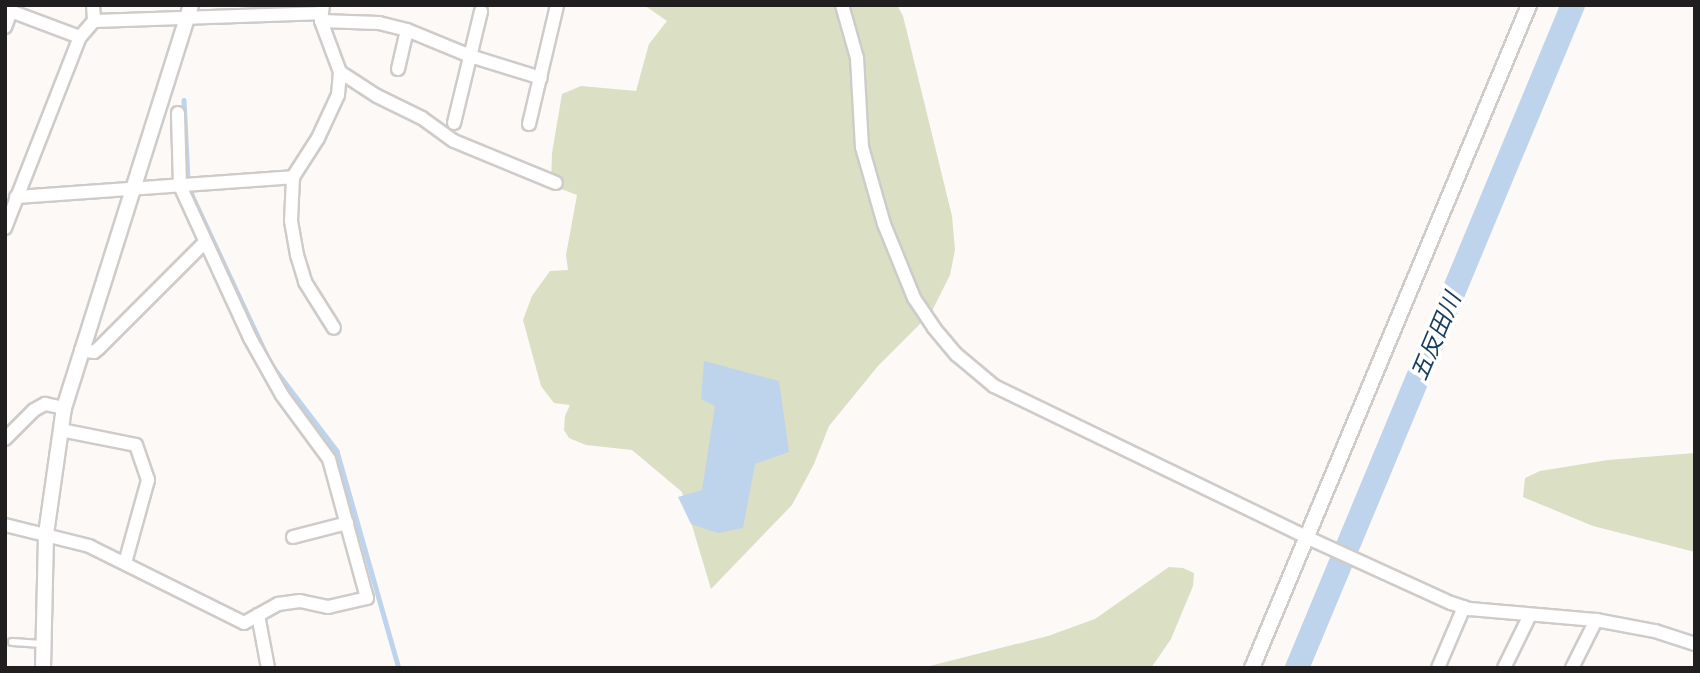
<!DOCTYPE html>
<meta charset="utf-8">
<style>
body{margin:0}
#map{position:relative;width:1700px;height:673px;overflow:hidden;background:#fdf9f7;font-family:"IBM Plex Sans","Noto Sans JP",sans-serif}
div>[style]{position:absolute}
.green>*{inset:0;background:#dbdfc3}
.water>*{inset:0;background:#bdd4ec}
.stream>*{height:4.5px;margin:-2.25px;padding:0 2.25px;transform-origin:2.25px;border-radius:2.25px;background:#bdd4ec}
.river>*{height:24px;margin:-12px;padding:0 12px;transform-origin:12px;border-radius:12px;background:#bdd4ec}
.roads{filter:drop-shadow(2px 0 #cfcbc9) drop-shadow(-2px 0 #cfcbc9) drop-shadow(0 2px #cfcbc9) drop-shadow(0 -2px #cfcbc9)}
.service>*{height:6px;margin:-3px;padding:0 3px;transform-origin:3px;border-radius:3px;background:#fff}
.minor>*{height:12px;margin:-6px;padding:0 6px;transform-origin:6px;border-radius:6px;background:#fff}
.tertiary>*{height:14px;margin:-7px;padding:0 7px;transform-origin:7px;border-radius:7px;background:#fff}
span{translate:-50% -50%;white-space:nowrap;text-align:center;line-height:1.15;-webkit-text-stroke:7px #fff;paint-order:stroke}
.water-label{font-size:23px;color:#173c5d;font-style:italic}
.frame{position:absolute;inset:0;border:7px solid #201e1e;pointer-events:none}
</style>
<div id="map">
<div class="green">
<div style="clip-path:polygon(644px 5px,897px 5px,903px 16px,952px 216px,955px 250px,950px 275px,931px 313px,878px 366px,829px 426px,814px 464px,792px 505px,711px 589px,682px 492px,632px 450px,586px 445px,569px 438px,564px 430px,565px 416px,570px 405px,554px 403px,541px 386px,523px 320px,532px 296px,550px 271px,568px 270px,566px 255px,577px 195px,551px 185px,552px 153px,562px 94px,581px 86px,636px 91px,649px 44px,667px 21px)"></div>
<div style="clip-path:polygon(1695px 453px,1695px 552px,1593px 526px,1523px 497px,1525px 478px,1540px 471px,1608px 460px)"></div>
<div style="clip-path:polygon(1169px 567px,1183px 568px,1194px 573px,1193px 586px,1171px 639px,1151px 668px,922px 668px,1048px 636px,1095px 619px)"></div>
</div>
<div class="water">
<div style="clip-path:polygon(704px 361px,779px 381px,789px 452px,755px 464px,743px 528px,718px 533px,691px 524px,678px 497px,702px 490px,715px 406px,701px 399px)"></div>
</div>
<div class="stream">
<div style="left:184px;top:100px;width:78px;rotate:87.1deg"></div>
<div style="left:188px;top:178px;width:17px;rotate:77deg"></div>
<div style="left:192px;top:195px;width:178px;rotate:65deg"></div>
<div style="left:271px;top:364px;width:109px;rotate:52.8deg"></div>
<div style="left:337px;top:451px;width:226px;rotate:74.1deg"></div>
</div>
<div class="river">
<div style="left:1297px;top:668px;width:718px;rotate:-67.4deg"></div>
</div>
<div class="roads">
<div class="service">
<div style="left:12px;top:642px;width:30px;rotate:4deg"></div>
</div>
<div class="minor">
<div style="left:93px;top:5px;width:16px;rotate:86deg"></div>
<div style="left:842px;top:5px;width:55px;rotate:74.2deg"></div>
<div style="left:857px;top:58px;width:89px;rotate:86.8deg"></div>
<div style="left:862px;top:147px;width:80px;rotate:74.1deg"></div>
<div style="left:884px;top:224px;width:80px;rotate:67.9deg"></div>
<div style="left:914px;top:298px;width:36px;rotate:56deg"></div>
<div style="left:934px;top:328px;width:35px;rotate:50deg"></div>
<div style="left:957px;top:355px;width:48px;rotate:40deg"></div>
<div style="left:994px;top:386px;width:347px;rotate:25.8deg"></div>
<div style="left:1306px;top:537px;width:159px;rotate:24.5deg"></div>
<div style="left:1451px;top:603px;width:20px;rotate:18deg"></div>
<div style="left:1470px;top:609px;width:126px;rotate:5deg"></div>
<div style="left:1596px;top:620px;width:60px;rotate:10.6deg"></div>
<div style="left:1655px;top:631px;width:42px;rotate:18deg"></div>
<div style="left:5px;top:9px;width:80px;rotate:20.5deg"></div>
<div style="left:321px;top:21px;width:58px;rotate:2deg"></div>
<div style="left:379px;top:23px;width:29px;rotate:14deg"></div>
<div style="left:407px;top:30px;width:68px;rotate:22.4deg"></div>
<div style="left:470px;top:56px;width:74px;rotate:17.2deg"></div>
<div style="left:5px;top:27px;width:17px;rotate:-69deg"></div>
<div style="left:398px;top:69px;width:40px;rotate:-77deg"></div>
<div style="left:340px;top:72px;width:44px;rotate:33deg"></div>
<div style="left:377px;top:96px;width:50px;rotate:26.1deg"></div>
<div style="left:422px;top:118px;width:39px;rotate:36deg"></div>
<div style="left:454px;top:141px;width:110px;rotate:22.4deg"></div>
<div style="left:454px;top:123px;width:115px;rotate:-76.4deg"></div>
<div style="left:529px;top:124px;width:121px;rotate:-76.7deg"></div>
<div style="left:293px;top:177px;width:44px;rotate:92.6deg"></div>
<div style="left:291px;top:221px;width:35px;rotate:80deg"></div>
<div style="left:297px;top:255px;width:28px;rotate:73deg"></div>
<div style="left:305px;top:282px;width:54px;rotate:57.8deg"></div>
<div style="left:16px;top:197px;width:278px;rotate:-4.1deg"></div>
<div style="left:293px;top:177px;width:46px;rotate:-57.3deg"></div>
<div style="left:318px;top:138px;width:47px;rotate:-65.1deg"></div>
<div style="left:338px;top:95px;width:23px;rotate:-85deg"></div>
<div style="left:340px;top:72px;width:54px;rotate:-110.4deg"></div>
<div style="left:321px;top:21px;width:16px;rotate:-83deg"></div>
<div style="left:5px;top:228px;width:205px;rotate:-68.6deg"></div>
<div style="left:80px;top:37px;width:21px;rotate:-49deg"></div>
<div style="left:94px;top:21px;width:225px;rotate:-2deg"></div>
<div style="left:81px;top:350px;width:13px;rotate:9deg"></div>
<div style="left:94px;top:352px;width:6px;rotate:-39deg"></div>
<div style="left:99px;top:348px;width:150px;rotate:-45deg"></div>
<div style="left:61px;top:430px;width:76px;rotate:11.3deg"></div>
<div style="left:136px;top:445px;width:37px;rotate:71deg"></div>
<div style="left:148px;top:480px;width:86px;rotate:105.5deg"></div>
<div style="left:5px;top:439px;width:41px;rotate:-45deg"></div>
<div style="left:34px;top:410px;width:13px;rotate:-29deg"></div>
<div style="left:45px;top:404px;width:19px;rotate:12deg"></div>
<div style="left:5px;top:525px;width:87px;rotate:14deg"></div>
<div style="left:89px;top:546px;width:173px;rotate:26.4deg"></div>
<div style="left:244px;top:623px;width:39px;rotate:-29deg"></div>
<div style="left:278px;top:604px;width:22px;rotate:-8deg"></div>
<div style="left:300px;top:601px;width:29px;rotate:12deg"></div>
<div style="left:328px;top:607px;width:40px;rotate:-13deg"></div>
<div style="left:367px;top:598px;width:144px;rotate:-105.3deg"></div>
<div style="left:329px;top:459px;width:79px;rotate:-126.3deg"></div>
<div style="left:282px;top:395px;width:65px;rotate:-119.3deg"></div>
<div style="left:250px;top:338px;width:167px;rotate:-114.7deg"></div>
<div style="left:180px;top:186px;width:73px;rotate:-91.6deg"></div>
<div style="left:293px;top:537px;width:56px;rotate:-14.5deg"></div>
<div style="left:258px;top:615px;width:54px;rotate:79.3deg"></div>
<div style="left:1438px;top:668px;width:66px;rotate:-66.9deg"></div>
<div style="left:1504px;top:668px;width:59px;rotate:-63.9deg"></div>
<div style="left:1572px;top:668px;width:54px;rotate:-63.4deg"></div>
</div>
<div class="tertiary">
<div style="left:43px;top:668px;width:134px;rotate:-88.7deg"></div>
<div style="left:46px;top:534px;width:127px;rotate:-81.9deg"></div>
<div style="left:64px;top:408px;width:423px;rotate:-72.5deg"></div>
<div style="left:1252px;top:668px;width:719px;rotate:-67.32deg"></div>
</div>
</div>
<div class="water-label">
<span style="left:1435px;top:336px;rotate:-67deg">五反田川</span>
</div>
<div class="frame"></div>
</div>
